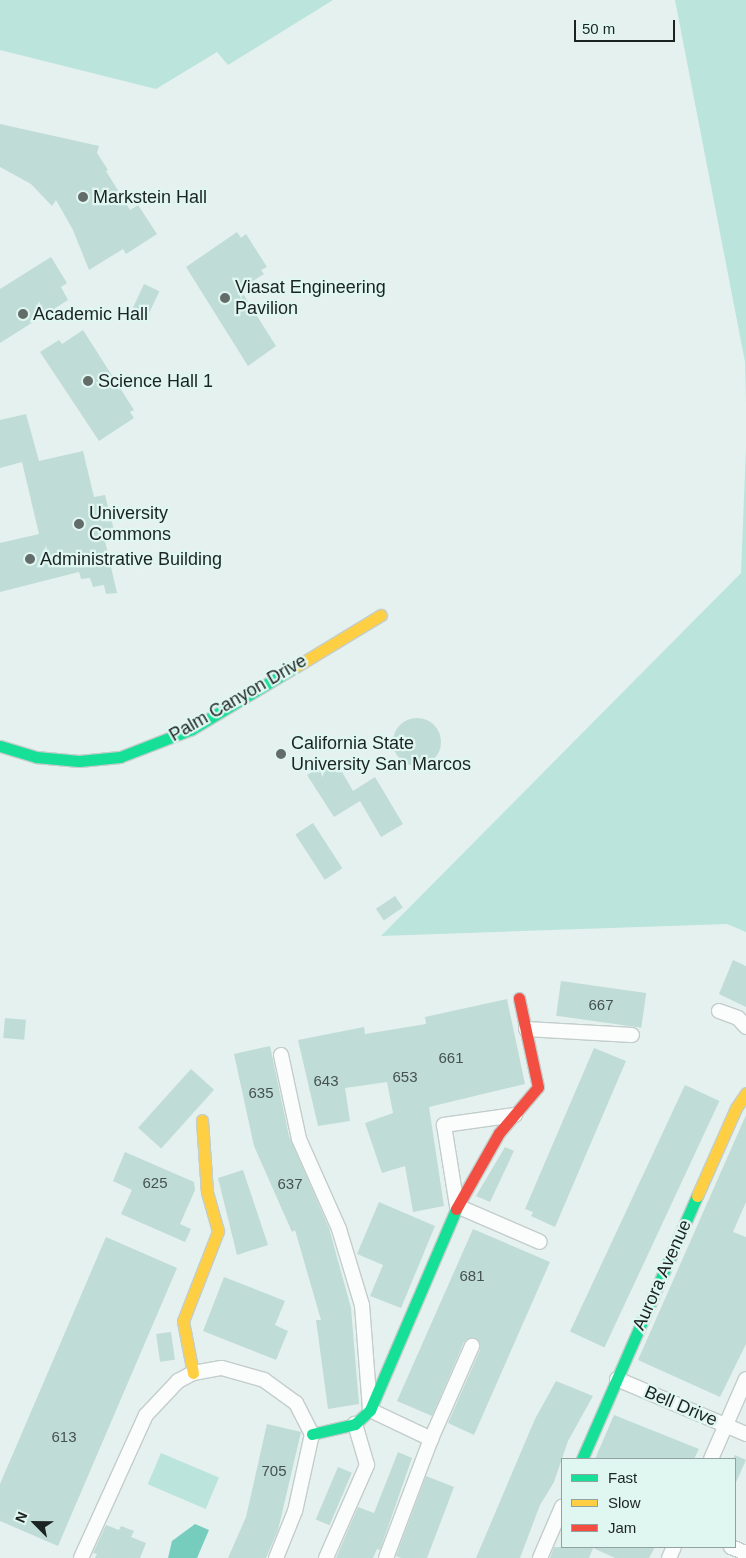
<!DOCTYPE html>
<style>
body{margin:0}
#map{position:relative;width:746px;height:1558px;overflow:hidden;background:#e5f1ee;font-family:Arial,sans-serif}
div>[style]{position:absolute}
.green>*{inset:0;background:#bbe4dc;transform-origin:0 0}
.water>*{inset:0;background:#76cdbe}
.building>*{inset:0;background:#c0dcd6;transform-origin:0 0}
.round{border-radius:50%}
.roads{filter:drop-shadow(1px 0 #c3cdcb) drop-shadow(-1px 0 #c3cdcb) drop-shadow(0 1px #c3cdcb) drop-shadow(0 -1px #c3cdcb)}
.street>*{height:14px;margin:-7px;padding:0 7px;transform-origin:7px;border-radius:7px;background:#fbfdfc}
.fast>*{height:11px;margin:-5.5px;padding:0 5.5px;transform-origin:5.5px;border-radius:5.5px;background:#16e098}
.slow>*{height:11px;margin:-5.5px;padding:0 5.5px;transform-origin:5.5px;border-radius:5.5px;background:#ffcf43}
.jam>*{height:11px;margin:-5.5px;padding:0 5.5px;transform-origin:5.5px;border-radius:5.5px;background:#f24e42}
.dots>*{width:14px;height:14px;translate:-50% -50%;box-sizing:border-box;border:2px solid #e0f6f1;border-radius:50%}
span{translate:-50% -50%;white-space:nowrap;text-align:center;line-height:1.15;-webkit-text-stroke:4.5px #e0f6f1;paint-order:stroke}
.number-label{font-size:15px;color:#45524f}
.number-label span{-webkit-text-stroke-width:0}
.poi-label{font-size:18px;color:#1c2422}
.left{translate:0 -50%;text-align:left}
.street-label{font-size:18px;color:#1c2422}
.legend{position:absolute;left:561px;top:1458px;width:175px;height:90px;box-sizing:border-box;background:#e0f6f1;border:1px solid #92a29e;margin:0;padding:6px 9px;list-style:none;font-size:15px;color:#1c2422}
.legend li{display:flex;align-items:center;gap:10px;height:25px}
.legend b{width:25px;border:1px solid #92a29e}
.north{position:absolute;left:10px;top:1498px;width:50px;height:50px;-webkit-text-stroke:4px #e0f6f1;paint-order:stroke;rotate:293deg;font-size:14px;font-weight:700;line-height:20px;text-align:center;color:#1c2422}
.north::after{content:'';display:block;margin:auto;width:18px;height:22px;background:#1c2422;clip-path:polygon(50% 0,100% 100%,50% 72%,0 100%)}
.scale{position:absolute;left:574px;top:20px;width:101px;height:22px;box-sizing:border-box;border:2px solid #1c2422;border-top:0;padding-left:6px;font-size:15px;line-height:18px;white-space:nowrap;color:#1c2422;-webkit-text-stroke:4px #e0f6f1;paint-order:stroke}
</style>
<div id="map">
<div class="green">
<div style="clip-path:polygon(0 0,333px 0,228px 65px,217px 52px,156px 89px,0 50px)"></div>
<div style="clip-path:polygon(675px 0,746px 0,746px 404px,745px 362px)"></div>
<div style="clip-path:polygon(746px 447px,746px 932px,727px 924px,381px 936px,741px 573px)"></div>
<div style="left:161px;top:1453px;width:63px;height:34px;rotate:23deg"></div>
</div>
<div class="water">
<div style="clip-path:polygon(195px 1524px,209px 1530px,197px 1558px,168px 1558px,172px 1541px)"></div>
</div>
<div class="building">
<div style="clip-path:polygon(0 124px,99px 146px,97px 153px,108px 170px,106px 171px,130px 210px,138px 205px,157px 234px,126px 254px,123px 249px,89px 270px,73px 230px,56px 200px,52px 206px,31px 184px,0 167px)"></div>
<div style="clip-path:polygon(237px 232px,241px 238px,246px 234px,267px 267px,261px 270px,264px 274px,240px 289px,276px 346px,248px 366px,186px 267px)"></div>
<div style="clip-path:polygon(51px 257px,67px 283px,61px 287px,68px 300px,0 343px,0 289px)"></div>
<div style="left:144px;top:284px;width:17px;height:28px;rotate:25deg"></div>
<div style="clip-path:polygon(83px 330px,134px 410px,130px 412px,134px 418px,99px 441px,40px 352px,59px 340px,62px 344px)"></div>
<div style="clip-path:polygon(26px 414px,39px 461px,83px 451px,94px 497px,105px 495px,114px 530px,103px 532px,117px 593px,106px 594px,104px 585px,93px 587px,90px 578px,81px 579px,79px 572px,0 592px,0 543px,39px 534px,22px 462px,0 468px,0 420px)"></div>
<div class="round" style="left:393px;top:718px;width:48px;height:48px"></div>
<div style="clip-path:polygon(334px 758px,353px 791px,375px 777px,403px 824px,381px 837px,360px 801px,334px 817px,307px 775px)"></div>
<div style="left:313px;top:823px;width:54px;height:21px;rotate:57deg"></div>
<div style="left:395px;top:896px;width:14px;height:23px;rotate:56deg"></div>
<div style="clip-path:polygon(733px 960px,746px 966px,746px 1007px,719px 994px)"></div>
<div style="left:561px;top:981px;width:86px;height:35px;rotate:8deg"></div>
<div style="clip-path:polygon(507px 999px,525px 1084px,429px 1107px,444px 1206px,413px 1212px,405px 1166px,382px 1173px,365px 1123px,393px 1113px,387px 1082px,345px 1088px,350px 1121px,318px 1126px,298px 1040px,364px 1027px,365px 1034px,426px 1024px,425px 1017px)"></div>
<div style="left:5px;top:1018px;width:21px;height:20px;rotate:5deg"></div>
<div style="clip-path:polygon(270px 1046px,289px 1136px,329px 1228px,351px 1308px,359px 1404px,328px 1409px,316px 1320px,321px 1320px,295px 1230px,292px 1232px,254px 1146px,234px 1054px)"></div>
<div style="clip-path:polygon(594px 1048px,626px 1061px,555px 1227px,531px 1216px,533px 1212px,525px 1209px)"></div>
<div style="left:191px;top:1069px;width:31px;height:79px;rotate:42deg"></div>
<div style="left:685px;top:1085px;width:38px;height:272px;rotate:25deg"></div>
<div style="clip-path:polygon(746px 1115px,746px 1202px,733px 1232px,746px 1237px,746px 1344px,720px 1397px,638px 1360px)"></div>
<div style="clip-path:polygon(505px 1147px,514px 1151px,490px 1202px,476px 1196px)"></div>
<div style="clip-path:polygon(125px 1152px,194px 1182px,195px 1190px,180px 1224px,191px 1229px,185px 1242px,121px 1214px,132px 1190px,113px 1181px)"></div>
<div style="clip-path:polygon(243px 1170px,268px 1245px,237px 1255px,218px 1178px)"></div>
<div style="clip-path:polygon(379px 1202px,435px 1226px,401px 1308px,370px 1296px,383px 1265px,357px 1254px)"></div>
<div style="clip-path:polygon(473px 1229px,550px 1262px,474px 1435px,448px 1423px,480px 1350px,479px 1341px,475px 1338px,464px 1342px,432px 1416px,397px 1401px)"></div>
<div style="clip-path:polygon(106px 1237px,177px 1268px,58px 1546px,0 1521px,0 1484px)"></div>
<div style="clip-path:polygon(224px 1277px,285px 1301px,275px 1325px,288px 1331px,276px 1360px,203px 1331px)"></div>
<div style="left:171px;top:1332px;width:28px;height:15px;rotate:82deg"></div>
<div style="clip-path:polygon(556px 1381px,593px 1396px,568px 1441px,554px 1482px,540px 1505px,520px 1558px,476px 1558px,535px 1419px)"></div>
<div style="clip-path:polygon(614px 1415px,699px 1449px,694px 1459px,595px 1459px)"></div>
<div style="clip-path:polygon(267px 1424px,301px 1432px,278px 1530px,266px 1558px,228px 1558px,246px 1517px)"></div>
<div style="clip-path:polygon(398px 1452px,412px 1458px,380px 1550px,377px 1549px,373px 1558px,336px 1558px,358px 1507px,374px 1513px)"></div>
<div style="left:735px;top:1455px;width:12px;height:84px;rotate:24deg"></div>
<div style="left:338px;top:1467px;width:15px;height:57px;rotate:23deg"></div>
<div style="clip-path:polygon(426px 1476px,454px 1487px,427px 1558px,401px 1558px,396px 1556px)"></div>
<div style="clip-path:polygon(106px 1525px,119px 1530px,121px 1526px,134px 1531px,131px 1537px,146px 1543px,140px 1558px,95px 1558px,97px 1554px,93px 1553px)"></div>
<div style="clip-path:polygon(554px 1547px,655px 1547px,649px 1558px,615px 1558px,593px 1548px,589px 1558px,550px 1558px)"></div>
</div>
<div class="roads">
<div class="street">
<div style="left:719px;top:1011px;width:20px;rotate:20deg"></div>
<div style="left:738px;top:1018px;width:12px;rotate:48deg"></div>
<div style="left:526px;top:1029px;width:106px;rotate:3.2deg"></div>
<div style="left:281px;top:1055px;width:86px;rotate:77.9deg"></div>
<div style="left:299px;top:1139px;width:98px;rotate:66deg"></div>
<div style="left:339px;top:1229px;width:79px;rotate:73.2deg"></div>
<div style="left:362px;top:1305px;width:105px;rotate:85.6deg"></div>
<div style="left:370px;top:1410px;width:68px;rotate:25.4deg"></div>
<div style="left:515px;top:1115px;width:72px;rotate:172deg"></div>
<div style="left:444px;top:1125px;width:82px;rotate:80.9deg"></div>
<div style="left:457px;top:1206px;width:90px;rotate:23.4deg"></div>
<div style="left:617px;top:1379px;width:140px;rotate:23.1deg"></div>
<div style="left:711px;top:1459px;width:87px;rotate:-66.4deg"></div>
<div style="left:731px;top:1547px;width:16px;rotate:22deg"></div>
<div style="left:81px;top:1558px;width:157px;rotate:-65.6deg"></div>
<div style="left:146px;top:1415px;width:47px;rotate:-46.7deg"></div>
<div style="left:178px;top:1381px;width:17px;rotate:-28deg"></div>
<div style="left:193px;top:1373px;width:29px;rotate:-10deg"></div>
<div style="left:222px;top:1368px;width:44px;rotate:15.9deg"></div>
<div style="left:264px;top:1380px;width:39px;rotate:36deg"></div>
<div style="left:296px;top:1403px;width:35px;rotate:63deg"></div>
<div style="left:312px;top:1434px;width:79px;rotate:102.4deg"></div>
<div style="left:295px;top:1511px;width:51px;rotate:112deg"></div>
<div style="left:326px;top:1558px;width:102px;rotate:-66.2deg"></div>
<div style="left:367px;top:1465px;width:43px;rotate:-106.3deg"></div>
<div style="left:386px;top:1558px;width:127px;rotate:-69.3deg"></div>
<div style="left:431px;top:1439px;width:102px;rotate:-66.2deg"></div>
<div style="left:540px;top:1558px;width:56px;rotate:-66.7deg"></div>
<div style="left:669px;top:1558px;width:12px;rotate:-66deg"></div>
</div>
<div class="fast">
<div style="left:0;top:746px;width:38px;rotate:17deg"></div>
<div style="left:36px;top:757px;width:43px;rotate:5.3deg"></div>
<div style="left:79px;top:761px;width:41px;rotate:-5.6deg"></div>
<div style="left:120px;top:757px;width:77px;rotate:-21.3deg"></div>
<div style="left:192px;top:729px;width:122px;rotate:-31deg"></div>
<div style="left:312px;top:1434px;width:44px;rotate:-13.1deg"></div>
<div style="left:355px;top:1424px;width:21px;rotate:-43deg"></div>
<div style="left:370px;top:1410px;width:219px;rotate:-66.8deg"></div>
<div style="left:582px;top:1459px;width:287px;rotate:-66.4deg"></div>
</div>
<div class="slow">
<div style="left:297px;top:666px;width:98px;rotate:-31.3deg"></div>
<div style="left:697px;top:1196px;width:96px;rotate:-66.1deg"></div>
<div style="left:736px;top:1108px;width:18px;rotate:-56deg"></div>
<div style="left:193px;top:1373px;width:53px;rotate:-100.9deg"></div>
<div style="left:183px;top:1321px;width:97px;rotate:-68.7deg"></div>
<div style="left:218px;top:1231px;width:41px;rotate:-105.8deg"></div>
<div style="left:207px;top:1192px;width:72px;rotate:-94deg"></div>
</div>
<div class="jam">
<div style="left:456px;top:1209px;width:87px;rotate:-60.5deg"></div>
<div style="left:499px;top:1133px;width:60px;rotate:-49.7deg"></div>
<div style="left:538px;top:1087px;width:91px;rotate:-102.1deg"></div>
</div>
</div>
<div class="dots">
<div style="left:83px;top:197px;background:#626c69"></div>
<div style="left:225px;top:298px;background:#626c69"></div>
<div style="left:23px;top:314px;background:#626c69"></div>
<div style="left:88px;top:381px;background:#626c69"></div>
<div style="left:79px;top:524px;background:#626c69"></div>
<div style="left:30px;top:559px;background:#626c69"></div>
<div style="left:281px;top:754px;background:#626c69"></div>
</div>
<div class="number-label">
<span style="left:601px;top:1005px">667</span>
<span style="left:451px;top:1058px">661</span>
<span style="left:405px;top:1077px">653</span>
<span style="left:326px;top:1081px">643</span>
<span style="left:261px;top:1093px">635</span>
<span style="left:155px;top:1183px">625</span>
<span style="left:290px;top:1184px">637</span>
<span style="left:472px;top:1276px">681</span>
<span style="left:64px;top:1437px">613</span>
<span style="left:274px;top:1471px">705</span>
</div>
<div class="poi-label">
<span class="left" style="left:93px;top:197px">Markstein Hall</span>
<span class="left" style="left:235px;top:298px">Viasat Engineering<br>Pavilion</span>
<span class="left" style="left:33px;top:314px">Academic Hall</span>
<span class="left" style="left:98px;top:381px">Science Hall 1</span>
<span class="left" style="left:89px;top:524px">University<br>Commons</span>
<span class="left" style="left:40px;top:559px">Administrative Building</span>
<span class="left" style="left:291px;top:754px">California State<br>University San Marcos</span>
</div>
<div class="street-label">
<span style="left:238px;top:698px;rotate:-30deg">Palm Canyon Drive</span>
<span style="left:662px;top:1275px;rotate:-66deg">Aurora Avenue</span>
<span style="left:681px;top:1406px;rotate:23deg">Bell Drive</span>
</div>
<ul class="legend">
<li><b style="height:6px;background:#16e098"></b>Fast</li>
<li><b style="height:6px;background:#ffcf43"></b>Slow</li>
<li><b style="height:6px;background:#f24e42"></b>Jam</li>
</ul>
<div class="north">N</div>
<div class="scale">50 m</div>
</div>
